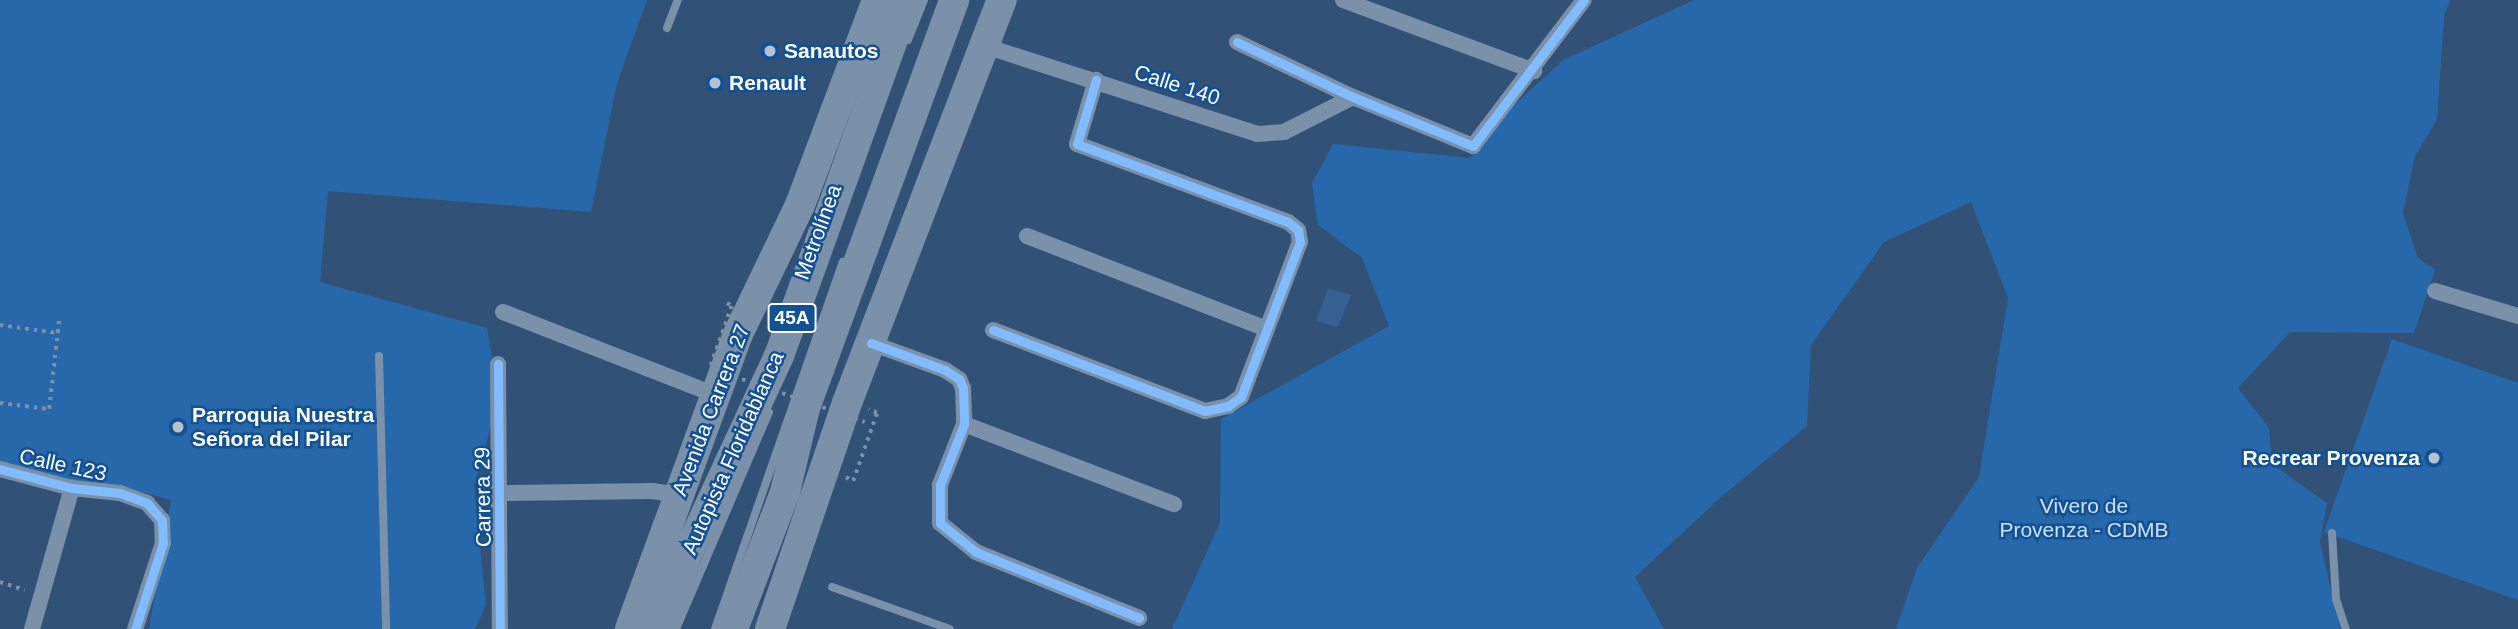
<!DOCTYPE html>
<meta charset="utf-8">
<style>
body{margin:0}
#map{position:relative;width:2518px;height:629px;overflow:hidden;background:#315276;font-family:Arial,sans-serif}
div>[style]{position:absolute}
.green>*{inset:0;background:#2768aa}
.water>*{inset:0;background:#366190}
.path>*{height:3.5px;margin-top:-1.75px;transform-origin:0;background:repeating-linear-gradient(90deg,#7a91a9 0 3.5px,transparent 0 8.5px)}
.lane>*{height:8px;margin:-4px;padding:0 4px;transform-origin:4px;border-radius:4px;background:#7a91a9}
.street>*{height:16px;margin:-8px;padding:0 8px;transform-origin:8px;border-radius:8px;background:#7a91a9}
.highway>*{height:30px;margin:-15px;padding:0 15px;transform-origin:15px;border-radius:15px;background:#7b91a9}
.path-bridge>*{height:3.5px;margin-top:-1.75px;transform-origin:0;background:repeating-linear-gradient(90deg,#7a91a9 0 3.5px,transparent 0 8.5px)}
.cycleway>*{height:9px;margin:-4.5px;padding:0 4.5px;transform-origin:4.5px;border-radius:4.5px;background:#80bcff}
.dots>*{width:19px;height:19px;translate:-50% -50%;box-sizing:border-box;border:4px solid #145193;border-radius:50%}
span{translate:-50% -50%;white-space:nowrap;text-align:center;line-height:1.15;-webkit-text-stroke:5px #145193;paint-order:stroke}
.shield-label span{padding:2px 5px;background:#145193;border:2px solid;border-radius:5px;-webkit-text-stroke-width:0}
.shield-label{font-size:19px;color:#fff;font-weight:700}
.poi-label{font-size:21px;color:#fff;font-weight:700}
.left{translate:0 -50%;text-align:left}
.right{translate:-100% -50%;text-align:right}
.street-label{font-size:21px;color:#fff}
.park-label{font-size:21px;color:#cae3fc}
</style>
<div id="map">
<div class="green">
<div style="clip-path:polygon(0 0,647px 0,617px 83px,591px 212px,328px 191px,320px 282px,487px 328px,499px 399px,474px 486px,486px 605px,475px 629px,149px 629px,171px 500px,114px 484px,73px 483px,0 464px)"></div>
<div style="clip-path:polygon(1694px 0,2450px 0,2444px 17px,2437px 120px,2415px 156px,2403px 213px,2418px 258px,2435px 270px,2414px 333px,2290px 332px,2238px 388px,2269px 428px,2272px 464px,2327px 503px,2320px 542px,2340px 629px,1896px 629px,1917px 568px,1979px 477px,2008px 298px,1971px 202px,1884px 242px,1811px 345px,1807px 426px,1721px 497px,1635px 577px,1664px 629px,1172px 629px,1220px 523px,1221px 419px,1389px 326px,1362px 258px,1318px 225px,1312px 183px,1333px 144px,1470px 158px,1484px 133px,1563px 60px)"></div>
<div style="clip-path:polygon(2392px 339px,2518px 383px,2518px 600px,2324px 532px)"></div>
</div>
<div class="water">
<div style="clip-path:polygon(1328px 288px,1351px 295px,1338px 327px,1316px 321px)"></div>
</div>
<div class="path">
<div style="left:0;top:325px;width:59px;rotate:7.9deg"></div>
<div style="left:0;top:403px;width:49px;rotate:7deg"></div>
<div style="left:49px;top:409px;width:91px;rotate:-83.7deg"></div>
<div style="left:846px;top:477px;width:8px;rotate:30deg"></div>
<div style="left:853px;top:481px;width:72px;rotate:-70.6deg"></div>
<div style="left:877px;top:413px;width:9px;rotate:-159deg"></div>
<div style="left:0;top:582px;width:26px;rotate:18deg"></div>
</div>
<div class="lane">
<div style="left:667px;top:28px;width:30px;rotate:-69deg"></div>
<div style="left:908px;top:40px;width:43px;rotate:-68.2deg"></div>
<div style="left:379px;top:356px;width:273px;rotate:88.5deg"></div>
<div style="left:2332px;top:533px;width:66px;rotate:86.5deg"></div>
<div style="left:2336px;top:599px;width:32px;rotate:72deg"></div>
<div style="left:832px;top:587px;width:125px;rotate:19.6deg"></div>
<div style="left:676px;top:629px;width:236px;rotate:-66.8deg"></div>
<div style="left:715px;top:629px;width:389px;rotate:-70.8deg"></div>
</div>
<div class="street">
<div style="left:1343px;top:0;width:204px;rotate:20.4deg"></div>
<div style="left:1237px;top:42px;width:128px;rotate:25.4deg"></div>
<div style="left:1353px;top:97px;width:130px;rotate:22.2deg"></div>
<div style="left:1473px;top:146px;width:183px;rotate:-52.8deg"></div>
<div style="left:985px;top:46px;width:286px;rotate:17.9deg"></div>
<div style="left:1257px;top:134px;width:27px;rotate:-4deg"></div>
<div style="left:1284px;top:132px;width:77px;rotate:-26.9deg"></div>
<div style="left:1027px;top:236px;width:257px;rotate:21.2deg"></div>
<div style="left:2435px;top:291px;width:87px;rotate:16.8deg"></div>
<div style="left:503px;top:312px;width:229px;rotate:21.3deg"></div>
<div style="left:993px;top:330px;width:227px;rotate:20.9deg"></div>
<div style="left:1205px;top:411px;width:24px;rotate:-12deg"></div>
<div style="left:1228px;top:406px;width:16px;rotate:-35deg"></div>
<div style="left:1241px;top:397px;width:166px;rotate:-69.2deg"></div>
<div style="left:1300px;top:242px;width:12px;rotate:-99deg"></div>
<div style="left:1298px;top:230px;width:13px;rotate:-141deg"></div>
<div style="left:1288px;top:222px;width:225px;rotate:-159.7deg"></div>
<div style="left:1077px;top:144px;width:67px;rotate:-73.5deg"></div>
<div style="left:871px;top:343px;width:79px;rotate:20deg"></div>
<div style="left:945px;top:370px;width:17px;rotate:33deg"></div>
<div style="left:959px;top:379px;width:10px;rotate:66deg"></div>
<div style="left:963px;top:388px;width:36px;rotate:88deg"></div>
<div style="left:964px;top:424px;width:66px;rotate:111.5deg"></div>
<div style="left:940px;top:485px;width:38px;rotate:90deg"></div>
<div style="left:940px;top:523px;width:46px;rotate:38.9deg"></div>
<div style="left:976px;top:552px;width:176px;rotate:22deg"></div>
<div style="left:498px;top:364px;width:265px;rotate:89.6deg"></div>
<div style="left:964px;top:424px;width:225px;rotate:20.9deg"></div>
<div style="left:0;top:469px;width:74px;rotate:14.8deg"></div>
<div style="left:72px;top:488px;width:48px;rotate:5.9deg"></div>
<div style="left:120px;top:493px;width:29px;rotate:20deg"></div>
<div style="left:147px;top:503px;width:23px;rotate:49deg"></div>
<div style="left:162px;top:520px;width:23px;rotate:88deg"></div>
<div style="left:163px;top:543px;width:90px;rotate:108deg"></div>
<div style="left:502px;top:493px;width:150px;rotate:-0.8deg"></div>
<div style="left:652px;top:491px;width:27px;rotate:8deg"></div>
<div style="left:32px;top:629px;width:147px;rotate:-74.2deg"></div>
</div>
<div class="highway">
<div style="left:630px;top:629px;width:312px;rotate:-69.9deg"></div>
<div style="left:737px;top:336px;width:145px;rotate:-64.3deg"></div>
<div style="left:800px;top:205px;width:219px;rotate:-69.4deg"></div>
<div style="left:659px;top:629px;width:77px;rotate:-69.4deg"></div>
<div style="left:686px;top:557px;width:221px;rotate:-65.2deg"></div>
<div style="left:779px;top:356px;width:378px;rotate:-70.2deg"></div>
<div style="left:733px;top:629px;width:147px;rotate:-69.2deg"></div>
<div style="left:785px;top:492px;width:86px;rotate:-76.6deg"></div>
<div style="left:805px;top:408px;width:434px;rotate:-69.9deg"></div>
<div style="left:770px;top:629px;width:239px;rotate:-71.2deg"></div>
<div style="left:847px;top:403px;width:432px;rotate:-69deg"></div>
</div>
<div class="path-bridge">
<div style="left:727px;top:303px;width:6px;rotate:31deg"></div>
<div style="left:732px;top:306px;width:66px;rotate:109.5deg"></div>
<div style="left:710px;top:368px;width:164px;rotate:19.2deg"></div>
</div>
<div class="cycleway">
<div style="left:1237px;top:42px;width:128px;rotate:25.4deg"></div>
<div style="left:1353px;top:97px;width:130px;rotate:22.2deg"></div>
<div style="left:1473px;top:146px;width:183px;rotate:-52.8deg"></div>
<div style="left:993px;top:330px;width:227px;rotate:20.9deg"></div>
<div style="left:1205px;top:411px;width:24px;rotate:-12deg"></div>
<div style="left:1228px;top:406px;width:16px;rotate:-35deg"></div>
<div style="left:1241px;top:397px;width:166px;rotate:-69.2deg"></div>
<div style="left:1300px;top:242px;width:12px;rotate:-99deg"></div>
<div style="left:1298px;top:230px;width:13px;rotate:-141deg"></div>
<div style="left:1288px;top:222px;width:225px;rotate:-159.7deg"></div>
<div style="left:1077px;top:144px;width:67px;rotate:-73.5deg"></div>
<div style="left:871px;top:343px;width:79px;rotate:20deg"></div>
<div style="left:945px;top:370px;width:17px;rotate:33deg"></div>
<div style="left:959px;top:379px;width:10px;rotate:66deg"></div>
<div style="left:963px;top:388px;width:36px;rotate:88deg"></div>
<div style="left:964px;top:424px;width:66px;rotate:111.5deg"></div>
<div style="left:940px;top:485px;width:38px;rotate:90deg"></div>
<div style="left:940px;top:523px;width:46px;rotate:38.9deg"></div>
<div style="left:976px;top:552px;width:176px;rotate:22deg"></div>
<div style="left:498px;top:364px;width:265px;rotate:89.6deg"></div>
<div style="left:0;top:469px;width:74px;rotate:14.8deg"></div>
<div style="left:72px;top:488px;width:48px;rotate:5.9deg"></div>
<div style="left:120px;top:493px;width:29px;rotate:20deg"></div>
<div style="left:147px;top:503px;width:23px;rotate:49deg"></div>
<div style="left:162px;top:520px;width:23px;rotate:88deg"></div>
<div style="left:163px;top:543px;width:90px;rotate:108deg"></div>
</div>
<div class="dots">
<div style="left:770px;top:51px;background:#b7c2cf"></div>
<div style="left:715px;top:83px;background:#b7c2cf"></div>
<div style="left:178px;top:427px;background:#b7c2cf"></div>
<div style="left:2434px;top:458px;background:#b7c2cf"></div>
</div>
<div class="shield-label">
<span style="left:792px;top:318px">45A</span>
</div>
<div class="poi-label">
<span class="left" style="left:784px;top:51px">Sanautos</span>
<span class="left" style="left:729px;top:83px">Renault</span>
<span class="left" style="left:192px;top:427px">Parroquia Nuestra<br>Señora del Pilar</span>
<span class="right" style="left:2420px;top:458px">Recrear Provenza</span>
</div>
<div class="street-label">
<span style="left:1177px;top:85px;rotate:18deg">Calle 140</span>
<span style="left:818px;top:232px;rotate:-70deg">Metrolínea</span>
<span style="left:711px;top:410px;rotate:-69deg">Avenida Carrera 27</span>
<span style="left:733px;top:453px;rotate:-66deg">Autopista Floridablanca</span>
<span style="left:63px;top:465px;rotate:12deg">Calle 123</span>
<span style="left:483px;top:497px;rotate:-91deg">Carrera 29</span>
</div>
<div class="park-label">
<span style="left:2084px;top:518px">Vivero de<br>Provenza - CDMB</span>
</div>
</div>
